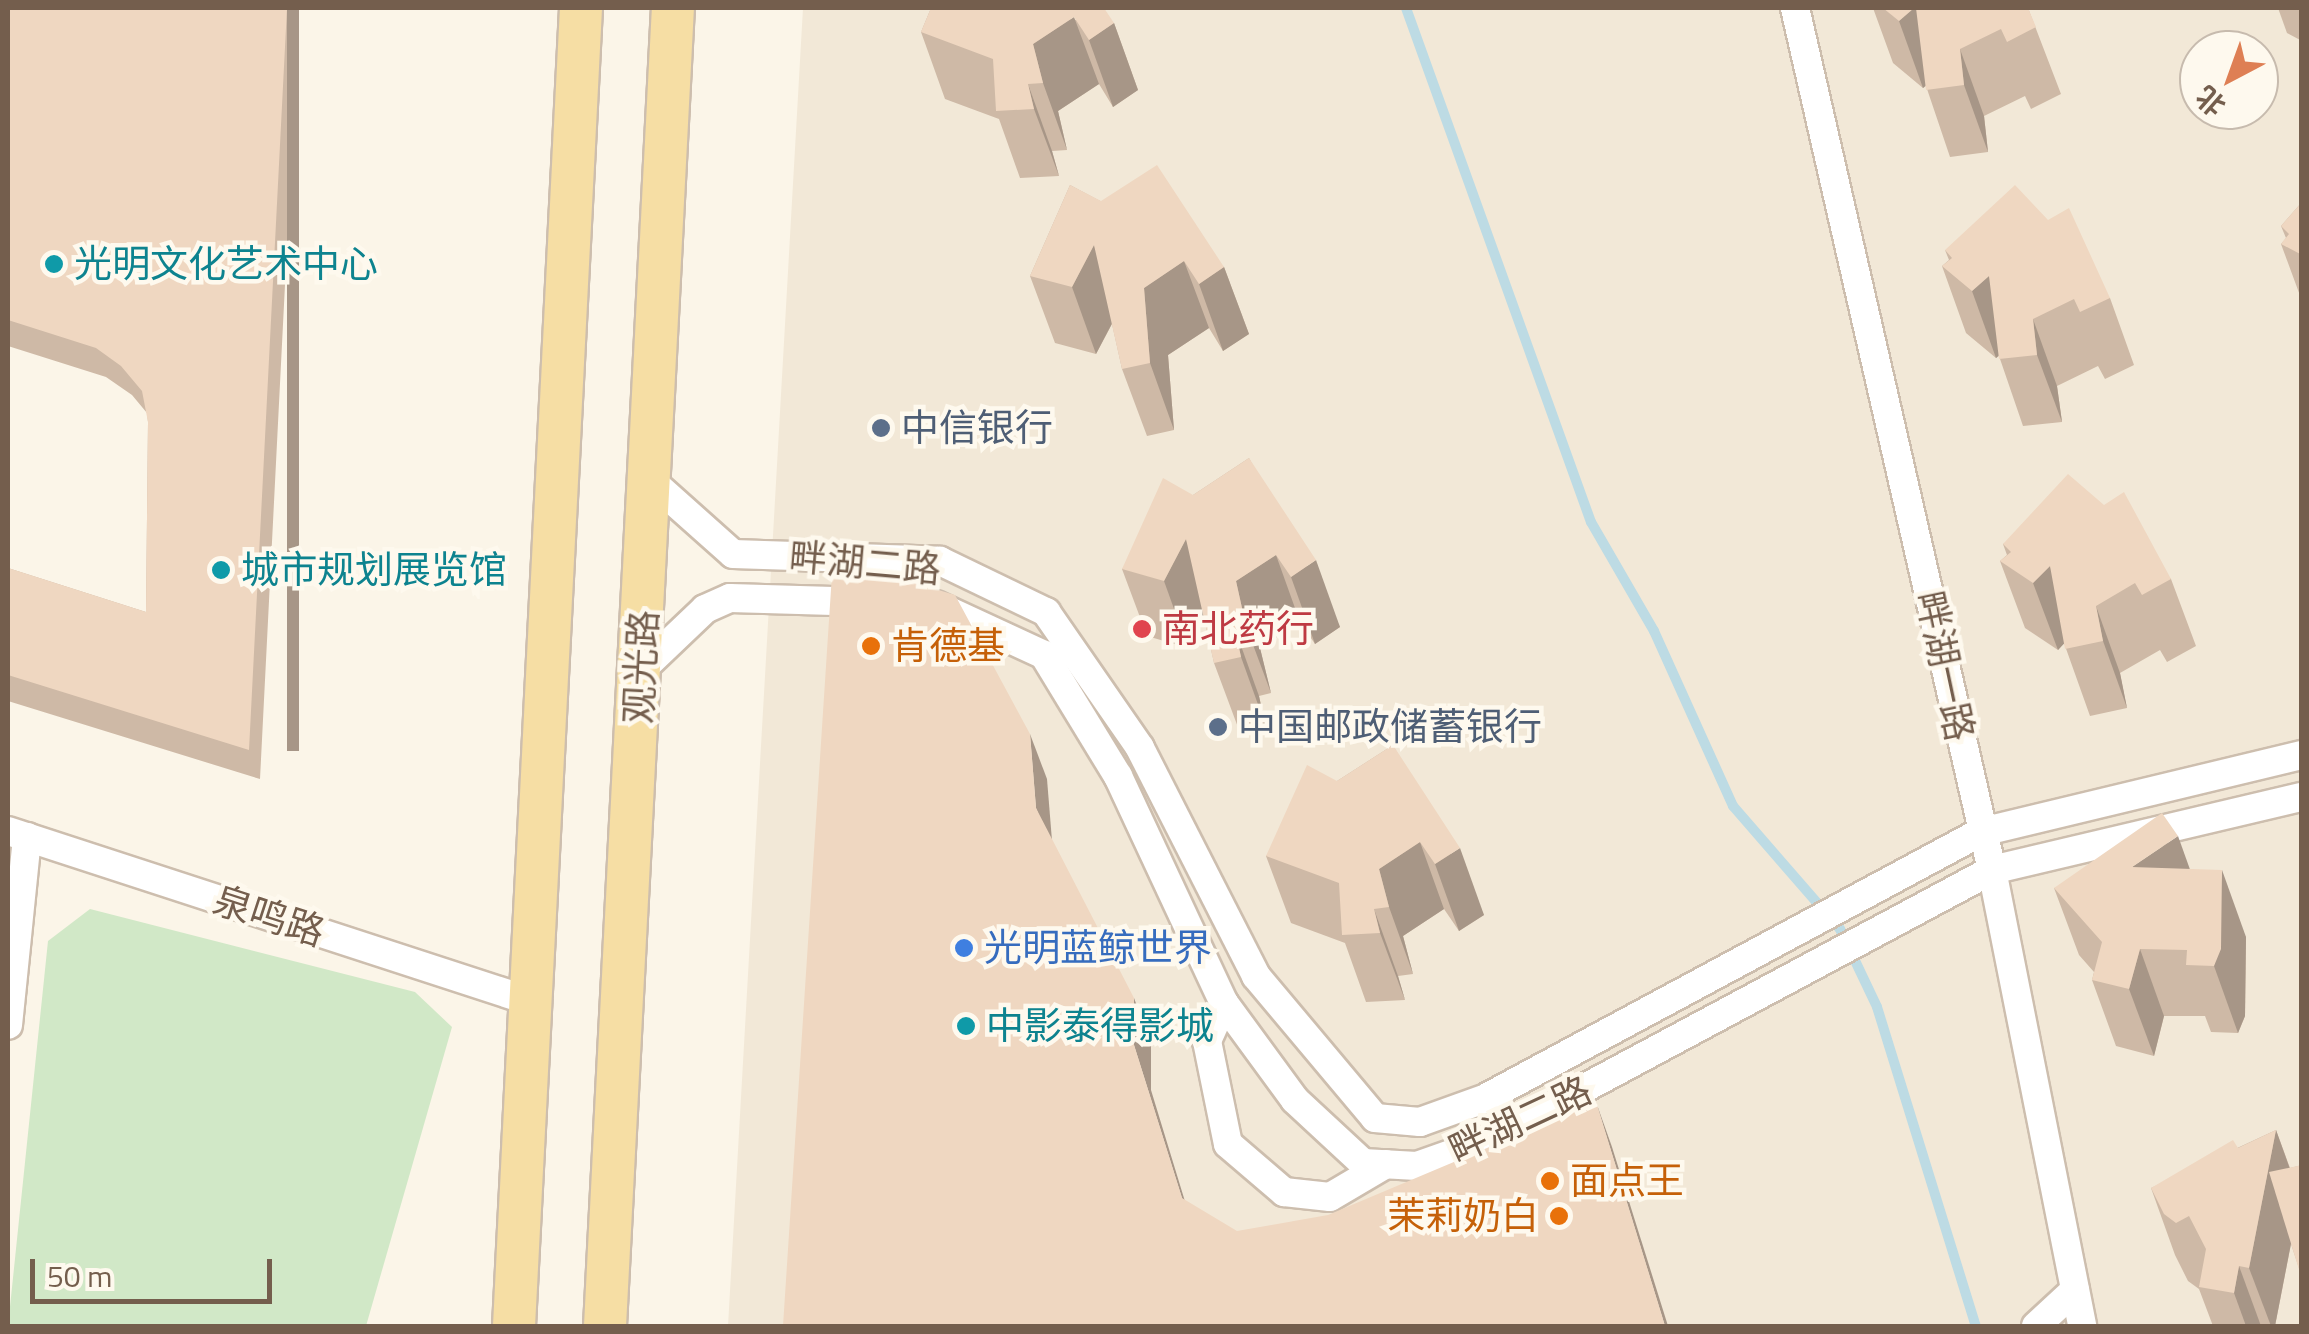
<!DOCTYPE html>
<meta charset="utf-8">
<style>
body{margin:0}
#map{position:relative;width:2309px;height:1334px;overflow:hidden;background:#fbf5e8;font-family:"Titillium Web","Noto Sans SC",sans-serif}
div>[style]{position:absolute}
.residential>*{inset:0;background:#f2e8d7}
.green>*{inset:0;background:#d1e8c7}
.stream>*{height:10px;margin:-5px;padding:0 5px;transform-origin:5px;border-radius:5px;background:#bddbe4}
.roads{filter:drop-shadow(2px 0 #cdbeae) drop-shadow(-2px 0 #cdbeae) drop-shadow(0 2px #cdbeae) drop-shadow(0 -2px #cdbeae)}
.minor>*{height:28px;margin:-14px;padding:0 14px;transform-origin:14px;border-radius:14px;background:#fff}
.primary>*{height:42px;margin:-21px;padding:0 21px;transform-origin:21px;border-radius:21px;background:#f6dea4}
.wall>*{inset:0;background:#ceb9a6}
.shaded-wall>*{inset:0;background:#a79687;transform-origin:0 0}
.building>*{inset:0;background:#efd7c1}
.dots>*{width:28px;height:28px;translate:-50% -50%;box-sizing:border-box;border:5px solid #fef9ee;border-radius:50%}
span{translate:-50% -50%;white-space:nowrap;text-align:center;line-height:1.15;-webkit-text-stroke:9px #fef9ee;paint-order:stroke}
.culture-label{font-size:38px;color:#0d838f}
.left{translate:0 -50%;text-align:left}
.service-label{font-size:38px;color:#4e5e75}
.street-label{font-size:38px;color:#745e4d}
.health-label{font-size:38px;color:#be3a42}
.food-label{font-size:38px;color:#c56008}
.right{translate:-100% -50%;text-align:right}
.shop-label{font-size:38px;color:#366cbe}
.frame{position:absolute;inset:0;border:10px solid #745e4d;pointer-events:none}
.north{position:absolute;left:2179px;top:30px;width:100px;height:100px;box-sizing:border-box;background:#fef9ee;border:2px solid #c7bbae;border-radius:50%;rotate:221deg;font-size:28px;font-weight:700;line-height:40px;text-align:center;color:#745e4d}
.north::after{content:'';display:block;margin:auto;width:35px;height:45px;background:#de7f54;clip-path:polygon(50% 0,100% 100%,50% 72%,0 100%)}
.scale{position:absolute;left:30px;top:1259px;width:242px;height:45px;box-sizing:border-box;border:5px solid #745e4d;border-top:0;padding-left:12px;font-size:30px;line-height:35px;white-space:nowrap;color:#745e4d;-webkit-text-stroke:8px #fef9ee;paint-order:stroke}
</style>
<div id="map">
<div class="residential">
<div style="clip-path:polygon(evenodd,803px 8px,2301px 8px,2301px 1326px,728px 1326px,803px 8px,2199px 50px,2259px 50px,2259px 110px,2199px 110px,2199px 50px)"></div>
</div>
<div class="green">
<div style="clip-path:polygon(90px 909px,415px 992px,452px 1027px,366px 1326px,8px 1326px,48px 941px)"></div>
</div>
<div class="stream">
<div style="left:1406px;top:8px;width:546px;rotate:70.21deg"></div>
<div style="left:1591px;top:522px;width:126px;rotate:60deg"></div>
<div style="left:1654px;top:631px;width:192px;rotate:65.7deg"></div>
<div style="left:1733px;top:806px;width:163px;rotate:49deg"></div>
<div style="left:1840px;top:929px;width:86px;rotate:64.6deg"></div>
<div style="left:1877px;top:1007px;width:334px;rotate:72.8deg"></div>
</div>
<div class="roads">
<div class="minor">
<div style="left:1795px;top:8px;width:884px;rotate:77.13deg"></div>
<div style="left:1992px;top:870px;width:465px;rotate:78.8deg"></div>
<div style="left:650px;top:480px;width:111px;rotate:41.7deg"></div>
<div style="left:733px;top:554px;width:207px;rotate:1.9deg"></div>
<div style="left:940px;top:561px;width:118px;rotate:25.7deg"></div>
<div style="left:1046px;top:612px;width:165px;rotate:55.3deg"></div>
<div style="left:1140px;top:748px;width:256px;rotate:63deg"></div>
<div style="left:1256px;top:976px;width:185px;rotate:50deg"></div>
<div style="left:1375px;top:1118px;width:45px;rotate:5.1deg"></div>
<div style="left:1420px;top:1122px;width:68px;rotate:-19.8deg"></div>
<div style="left:1484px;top:1099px;width:564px;rotate:-28.25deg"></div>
<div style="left:1981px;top:832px;width:330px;rotate:-13.5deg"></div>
<div style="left:936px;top:605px;width:119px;rotate:24.8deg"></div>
<div style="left:1044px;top:655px;width:142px;rotate:58.6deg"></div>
<div style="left:1118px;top:776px;width:251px;rotate:65deg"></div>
<div style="left:1224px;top:1003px;width:120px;rotate:53.8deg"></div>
<div style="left:1295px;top:1100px;width:93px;rotate:42.8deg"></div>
<div style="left:1363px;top:1163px;width:54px;rotate:3.2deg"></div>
<div style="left:1417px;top:1166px;width:69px;rotate:-19.5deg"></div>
<div style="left:1482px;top:1143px;width:578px;rotate:-28.16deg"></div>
<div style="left:1992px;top:870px;width:318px;rotate:-13.3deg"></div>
<div style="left:641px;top:670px;width:88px;rotate:-43.6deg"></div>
<div style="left:705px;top:609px;width:27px;rotate:-24deg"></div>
<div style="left:730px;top:598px;width:138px;rotate:1.7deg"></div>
<div style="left:8px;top:831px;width:549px;rotate:18.04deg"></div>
<div style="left:1224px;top:1003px;width:42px;rotate:114.1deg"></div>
<div style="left:1207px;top:1041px;width:105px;rotate:78.5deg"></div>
<div style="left:1228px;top:1144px;width:74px;rotate:40.6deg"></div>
<div style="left:1284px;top:1192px;width:46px;rotate:6.2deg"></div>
<div style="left:1330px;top:1197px;width:65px;rotate:-30.5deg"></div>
<div style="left:8px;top:1025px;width:189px;rotate:-84.2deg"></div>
<div style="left:2036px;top:1326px;width:53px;rotate:-42.7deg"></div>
</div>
<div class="primary">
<div style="left:514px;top:1326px;width:1320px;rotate:-87.09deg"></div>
<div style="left:605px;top:1326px;width:1320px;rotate:-87.05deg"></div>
</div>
</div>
<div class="wall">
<div style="clip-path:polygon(8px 8px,299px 8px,260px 779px,8px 701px,8px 568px,146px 612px,148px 422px,147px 413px,132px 395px,106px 377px,8px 346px)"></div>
<div style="clip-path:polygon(931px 8px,1114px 23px,1138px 90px,1113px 107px,1099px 84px,1058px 111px,1067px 150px,1052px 151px,1059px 176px,1020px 178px,999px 119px,945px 99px,921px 32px)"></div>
<div style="clip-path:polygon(1873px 8px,2028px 8px,2061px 94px,2031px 109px,2025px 96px,1984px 116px,1988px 152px,1950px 157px,1926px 86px,1923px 88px,1893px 63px)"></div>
<div style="clip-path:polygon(2278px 8px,2302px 8px,2302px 41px,2287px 33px)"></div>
<div style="clip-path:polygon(1070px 185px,1224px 267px,1249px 334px,1223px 351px,1209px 328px,1168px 355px,1174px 430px,1147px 436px,1122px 369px,1112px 324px,1096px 354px,1055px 343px,1030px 276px)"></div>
<div style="clip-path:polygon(2302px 202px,2302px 301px,2281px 244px,2286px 238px,2281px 226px)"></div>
<div style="clip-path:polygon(1945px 250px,2110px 298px,2134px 365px,2105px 379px,2098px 366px,2057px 386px,2062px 422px,2023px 426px,1999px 356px,1996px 358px,1966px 333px,1942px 266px,1949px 260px)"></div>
<div style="clip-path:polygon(1249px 458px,1340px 627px,1315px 644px,1300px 622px,1260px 648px,1271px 693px,1259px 696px,1265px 724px,1239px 730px,1214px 663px,1204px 618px,1188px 648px,1147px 636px,1122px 569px,1193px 495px)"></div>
<div style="clip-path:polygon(2104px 505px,2171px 579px,2196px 646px,2167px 662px,2160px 650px,2120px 673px,2127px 708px,2090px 716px,2064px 643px,2058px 650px,2025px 628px,2000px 561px,2007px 555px,2003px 544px)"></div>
<div style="clip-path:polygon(1393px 745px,1484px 915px,1459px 931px,1444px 909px,1403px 936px,1413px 974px,1398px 976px,1405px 1000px,1366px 1002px,1345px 943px,1291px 923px,1266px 856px,1337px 781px)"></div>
<div style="clip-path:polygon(2189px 869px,2246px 937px,2245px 1016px,2238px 1033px,2211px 1032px,2205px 1016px,2164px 1016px,2154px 1056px,2116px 1046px,2092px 980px,2094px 972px,2079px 955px,2054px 888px)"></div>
<div style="clip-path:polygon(2276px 1130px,2290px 1168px,2302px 1165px,2302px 1277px,2291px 1244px,2275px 1326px,2213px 1326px,2199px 1289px,2188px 1281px,2175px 1255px,2151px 1188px)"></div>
</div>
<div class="shaded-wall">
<div style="left:287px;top:8px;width:12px;height:743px"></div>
<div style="clip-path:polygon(1914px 8px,1916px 8px,1940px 73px,1923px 88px,1899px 21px)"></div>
<div style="clip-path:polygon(1074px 17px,1099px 84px,1058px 111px,1067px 150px,1043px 83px,1033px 44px)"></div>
<div style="clip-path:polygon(1114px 23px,1138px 90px,1113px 107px,1089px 40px)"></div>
<div style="clip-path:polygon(1960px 49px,1984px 116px,1988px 152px,1964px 85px)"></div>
<div style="clip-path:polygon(1028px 84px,1052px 151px,1059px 176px,1034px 109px)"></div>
<div style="clip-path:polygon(1094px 245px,1118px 312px,1096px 354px,1072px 287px)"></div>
<div style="clip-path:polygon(1184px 261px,1209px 328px,1168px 355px,1174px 430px,1150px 363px,1144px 288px)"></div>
<div style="clip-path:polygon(1224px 267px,1249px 334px,1223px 351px,1199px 284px)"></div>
<div style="clip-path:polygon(1989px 276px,2013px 343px,1996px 358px,1972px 291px)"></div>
<div style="clip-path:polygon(2033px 319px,2057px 386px,2062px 422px,2037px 355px)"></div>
<div style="clip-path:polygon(1186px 539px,1210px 606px,1188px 648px,1164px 581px)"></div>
<div style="clip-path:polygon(1276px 555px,1300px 622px,1260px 648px,1271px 693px,1246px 626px,1236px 581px)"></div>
<div style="clip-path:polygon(1316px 560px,1340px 627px,1315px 644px,1291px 577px)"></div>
<div style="clip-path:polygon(2050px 566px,2074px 633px,2058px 650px,2033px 583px)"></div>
<div style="clip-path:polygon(2096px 606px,2120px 673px,2127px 708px,2103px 641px)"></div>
<div style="clip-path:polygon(1235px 629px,1259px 696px,1265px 724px,1241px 657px)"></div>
<div style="clip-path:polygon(1030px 734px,1047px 779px,1053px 853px,1036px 808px)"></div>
<div style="clip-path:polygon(2178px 836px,2202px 903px,2132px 867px)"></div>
<div style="clip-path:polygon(1420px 842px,1444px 909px,1403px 936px,1413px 974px,1389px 907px,1379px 869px)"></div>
<div style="clip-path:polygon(1460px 848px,1484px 915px,1459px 931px,1435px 864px)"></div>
<div style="clip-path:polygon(2222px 870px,2246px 937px,2245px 1016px,2238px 1033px,2214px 966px)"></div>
<div style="clip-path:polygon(1374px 909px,1398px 976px,1405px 1000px,1380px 933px)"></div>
<div style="clip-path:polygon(2140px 949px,2164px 1016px,2154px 1056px,2129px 989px)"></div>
<div style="clip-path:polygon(1134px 998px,1151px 1043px,1151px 1090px,1198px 1244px,1182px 1198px,1134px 1045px)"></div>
<div style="clip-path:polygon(1596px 1102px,1612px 1147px,1668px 1326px,1665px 1326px)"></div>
<div style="clip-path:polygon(2276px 1130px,2300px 1197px,2275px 1326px,2271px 1326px,2249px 1268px)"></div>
<div style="clip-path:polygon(2239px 1266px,2261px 1326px,2246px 1326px,2234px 1293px)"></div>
</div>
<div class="building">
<div style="clip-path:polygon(8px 8px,287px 8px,249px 750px,8px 675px,8px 568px,146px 612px,148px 422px,142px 391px,121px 366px,96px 348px,8px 320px)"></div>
<div style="clip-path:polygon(931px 8px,1104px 8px,1114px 23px,1089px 40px,1074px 17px,1033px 44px,1043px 83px,1028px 84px,1034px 109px,996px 111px,993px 59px,921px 32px)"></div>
<div style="clip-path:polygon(1883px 8px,1914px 8px,1899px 21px)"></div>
<div style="clip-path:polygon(1916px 8px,2028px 8px,2036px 27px,2007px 42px,2001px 29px,1960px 49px,1964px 85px,1926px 90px)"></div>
<div style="clip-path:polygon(1157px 165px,1224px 267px,1199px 284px,1184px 261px,1144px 288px,1150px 363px,1122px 369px,1094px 245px,1072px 287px,1030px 276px,1070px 185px,1101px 201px)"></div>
<div style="clip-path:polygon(2015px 185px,2048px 220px,2069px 208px,2110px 298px,2080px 312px,2074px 299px,2033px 319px,2037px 355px,1999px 359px,1989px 276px,1972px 291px,1942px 266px,1952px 258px,1945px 250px)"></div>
<div style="clip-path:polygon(2302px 202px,2302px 255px,2281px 244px,2289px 234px,2281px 226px)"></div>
<div style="clip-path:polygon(1249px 458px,1316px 560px,1291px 577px,1276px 555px,1236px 581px,1246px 626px,1235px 629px,1241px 657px,1214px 663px,1186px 539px,1164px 581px,1122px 569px,1163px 478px,1193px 495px)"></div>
<div style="clip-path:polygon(2068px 474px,2104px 505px,2124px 492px,2171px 579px,2142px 595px,2135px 583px,2096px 606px,2103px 641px,2065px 649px,2050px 566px,2033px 583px,2000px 561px,2011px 552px,2003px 544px)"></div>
<div style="clip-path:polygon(832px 574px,892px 576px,955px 595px,1030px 734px,1036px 808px,1134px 998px,1134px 1045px,1182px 1198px,1237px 1231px,1328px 1215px,1596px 1102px,1665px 1326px,783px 1326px)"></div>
<div style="clip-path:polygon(1393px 745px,1460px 848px,1435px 864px,1420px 842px,1379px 869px,1389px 907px,1374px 909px,1380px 933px,1342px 935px,1339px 883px,1266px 856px,1307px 765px,1337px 781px)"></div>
<div style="clip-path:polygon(2162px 813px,2178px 836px,2132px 867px,2222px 870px,2221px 949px,2214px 966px,2186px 965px,2187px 950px,2140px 949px,2129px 989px,2092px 980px,2102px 942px,2054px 888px)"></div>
<div style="clip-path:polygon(2276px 1130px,2249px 1268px,2239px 1266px,2234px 1293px,2199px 1287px,2206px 1249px,2189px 1216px,2176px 1223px,2164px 1214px,2151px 1188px,2233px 1140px,2238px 1148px)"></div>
<div style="clip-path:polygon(2302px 1165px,2302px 1276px,2301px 1276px,2269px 1172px)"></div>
</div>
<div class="dots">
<div style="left:54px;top:264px;background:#0f9aa8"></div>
<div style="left:881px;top:428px;background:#5c6f8a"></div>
<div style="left:221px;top:570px;background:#0f9aa8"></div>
<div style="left:1142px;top:629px;background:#e0444e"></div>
<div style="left:871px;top:646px;background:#e8710a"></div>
<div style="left:1218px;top:727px;background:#5c6f8a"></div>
<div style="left:964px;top:948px;background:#3f7fe0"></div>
<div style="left:966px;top:1026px;background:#0f9aa8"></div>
<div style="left:1550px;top:1181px;background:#e8710a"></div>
<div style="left:1559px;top:1216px;background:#e8710a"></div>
</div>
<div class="culture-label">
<span class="left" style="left:74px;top:264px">光明文化艺术中心</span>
<span class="left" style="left:241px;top:570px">城市规划展览馆</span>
<span class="left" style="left:986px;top:1026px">中影泰得影城</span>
</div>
<div class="service-label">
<span class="left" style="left:901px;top:428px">中信银行</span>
<span class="left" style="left:1238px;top:727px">中国邮政储蓄银行</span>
</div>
<div class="street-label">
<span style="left:865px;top:563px;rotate:5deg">畔湖二路</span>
<span style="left:1945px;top:666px;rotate:78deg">畔湖一路</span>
<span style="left:641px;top:667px;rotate:-87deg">观光路</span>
<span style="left:269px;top:916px;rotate:18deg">泉鸣路</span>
<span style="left:1520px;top:1120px;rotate:-25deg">畔湖二路</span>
</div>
<div class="health-label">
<span class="left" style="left:1162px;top:629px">南北药行</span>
</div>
<div class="food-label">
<span class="left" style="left:891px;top:646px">肯德基</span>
<span class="left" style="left:1570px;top:1181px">面点王</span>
<span class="right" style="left:1539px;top:1216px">茉莉奶白</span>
</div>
<div class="shop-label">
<span class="left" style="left:984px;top:948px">光明蓝鲸世界</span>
</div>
<div class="frame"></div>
<div class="north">北</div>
<div class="scale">50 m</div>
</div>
